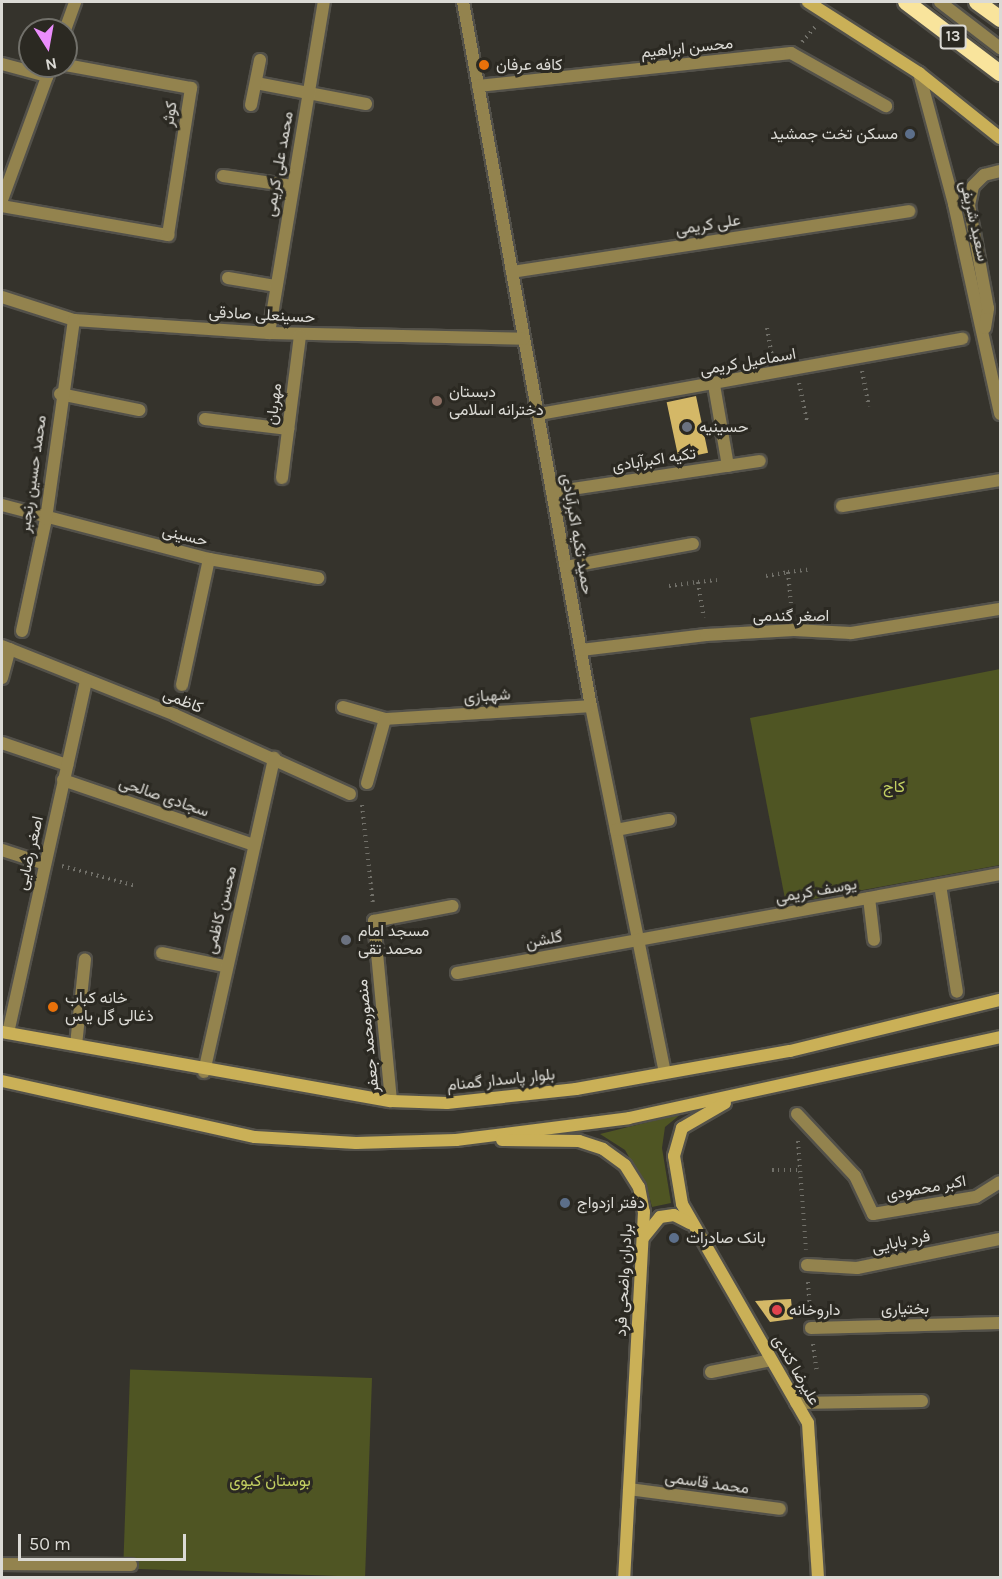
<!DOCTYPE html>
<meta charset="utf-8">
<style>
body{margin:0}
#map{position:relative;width:1002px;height:1579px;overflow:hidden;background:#35332c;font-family:Karla,Vazirmatn,sans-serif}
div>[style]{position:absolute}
.green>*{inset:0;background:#4f5523;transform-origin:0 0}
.building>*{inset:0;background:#d4b867;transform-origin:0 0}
.path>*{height:4px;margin-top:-2px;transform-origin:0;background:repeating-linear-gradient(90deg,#717069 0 1.5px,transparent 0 6px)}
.roads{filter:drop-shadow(2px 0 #53514a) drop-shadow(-2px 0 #53514a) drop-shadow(0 2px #53514a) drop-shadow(0 -2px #53514a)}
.service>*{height:12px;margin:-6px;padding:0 6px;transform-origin:6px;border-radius:6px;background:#93834e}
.minor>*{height:12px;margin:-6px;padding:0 6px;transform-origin:6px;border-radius:6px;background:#93834e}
.secondary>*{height:12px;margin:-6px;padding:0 6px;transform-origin:6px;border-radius:6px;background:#cab057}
.trunk>*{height:16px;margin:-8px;padding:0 8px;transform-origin:8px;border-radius:8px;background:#f9e49c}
.dots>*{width:16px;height:16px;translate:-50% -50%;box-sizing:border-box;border:3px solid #2b2922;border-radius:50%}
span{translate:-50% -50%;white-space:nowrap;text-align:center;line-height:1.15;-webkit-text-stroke:6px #2b2922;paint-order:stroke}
.shield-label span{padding:2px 4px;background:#2b2922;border:2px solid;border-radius:4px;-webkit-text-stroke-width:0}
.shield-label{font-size:15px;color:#dbdad5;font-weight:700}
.street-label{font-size:16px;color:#dbdad5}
.poi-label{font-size:16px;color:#dbdad5}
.left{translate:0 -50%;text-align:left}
.right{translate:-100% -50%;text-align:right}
.park-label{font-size:16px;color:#c2cf61}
.frame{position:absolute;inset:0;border:3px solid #dbdad5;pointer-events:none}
.north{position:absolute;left:18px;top:18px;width:60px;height:60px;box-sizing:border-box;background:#2b2922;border:2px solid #71706a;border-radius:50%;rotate:169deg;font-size:16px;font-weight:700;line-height:24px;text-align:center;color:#dbdad5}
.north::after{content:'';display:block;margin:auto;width:21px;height:27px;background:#eb8dfc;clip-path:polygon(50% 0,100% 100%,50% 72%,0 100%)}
.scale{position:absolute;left:18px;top:1534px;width:168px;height:27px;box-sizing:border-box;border:3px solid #dbdad5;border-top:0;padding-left:8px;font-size:18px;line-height:21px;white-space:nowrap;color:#dbdad5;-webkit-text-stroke:4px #2b2922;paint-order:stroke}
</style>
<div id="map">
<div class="green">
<div style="clip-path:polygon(1000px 669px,1000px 865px,786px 904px,750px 718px)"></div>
<div style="clip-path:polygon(681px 1114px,665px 1127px,662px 1148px,671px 1203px,652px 1207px,647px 1188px,625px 1150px,600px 1134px)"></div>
<div style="left:372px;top:1378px;width:199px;height:242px;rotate:92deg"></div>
</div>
<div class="building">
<div style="left:696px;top:396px;width:58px;height:30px;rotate:78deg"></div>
<div style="clip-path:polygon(791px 1299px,793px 1319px,770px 1322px,755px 1301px)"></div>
</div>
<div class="path">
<div style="left:802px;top:42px;width:23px;rotate:-49deg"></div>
<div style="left:767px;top:328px;width:27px;rotate:80deg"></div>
<div style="left:862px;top:371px;width:36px;rotate:79deg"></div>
<div style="left:799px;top:383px;width:39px;rotate:78deg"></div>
<div style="left:788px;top:572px;width:23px;rotate:-7deg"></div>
<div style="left:766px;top:576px;width:22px;rotate:-10deg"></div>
<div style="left:788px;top:572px;width:42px;rotate:84.6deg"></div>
<div style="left:698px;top:582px;width:19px;rotate:-6deg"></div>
<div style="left:669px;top:586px;width:29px;rotate:-8deg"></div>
<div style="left:698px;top:582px;width:36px;rotate:81deg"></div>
<div style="left:362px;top:805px;width:101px;rotate:83.7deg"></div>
<div style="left:62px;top:866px;width:77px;rotate:15.1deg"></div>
<div style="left:798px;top:1141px;width:109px;rotate:85.8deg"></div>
<div style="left:772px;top:1170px;width:28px"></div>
<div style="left:808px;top:1282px;width:31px;rotate:86deg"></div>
<div style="left:813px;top:1344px;width:29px;rotate:82deg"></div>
</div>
<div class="roads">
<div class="service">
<div style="left:940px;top:2px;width:76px;rotate:37.5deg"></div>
</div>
<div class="minor">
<div style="left:463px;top:2px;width:716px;rotate:79.7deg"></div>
<div style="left:591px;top:706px;width:373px;rotate:78.6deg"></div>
<div style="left:65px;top:30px;width:30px;rotate:-70deg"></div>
<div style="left:2px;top:64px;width:47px;rotate:14.9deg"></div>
<div style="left:919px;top:73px;width:136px;rotate:75deg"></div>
<div style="left:954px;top:204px;width:215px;rotate:77.6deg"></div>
<div style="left:256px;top:83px;width:112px;rotate:10.8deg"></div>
<div style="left:478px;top:86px;width:315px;rotate:-6deg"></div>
<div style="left:791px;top:53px;width:109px;rotate:29.2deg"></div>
<div style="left:251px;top:105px;width:46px;rotate:-78.7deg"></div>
<div style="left:223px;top:176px;width:70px;rotate:8.2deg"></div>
<div style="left:2px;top:200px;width:143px;rotate:-69.9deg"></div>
<div style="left:2px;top:206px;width:169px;rotate:9.9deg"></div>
<div style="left:168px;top:235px;width:149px;rotate:-81.1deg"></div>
<div style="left:191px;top:88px;width:127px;rotate:-169.6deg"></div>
<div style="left:512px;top:272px;width:402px;rotate:-8.7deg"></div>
<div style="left:228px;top:278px;width:49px;rotate:9.5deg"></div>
<div style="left:2px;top:297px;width:76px;rotate:17.7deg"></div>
<div style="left:74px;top:320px;width:195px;rotate:3.8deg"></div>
<div style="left:269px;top:333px;width:255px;rotate:1.3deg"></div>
<div style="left:985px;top:328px;width:20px;rotate:-81deg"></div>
<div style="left:988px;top:308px;width:105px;rotate:-100.5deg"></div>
<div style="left:969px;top:205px;width:19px;rotate:-78deg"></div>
<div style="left:973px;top:186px;width:16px;rotate:-45deg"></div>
<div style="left:984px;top:175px;width:16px;rotate:-14deg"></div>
<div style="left:269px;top:333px;width:336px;rotate:-80.6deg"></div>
<div style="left:714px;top:385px;width:82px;rotate:80.2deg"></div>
<div style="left:60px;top:394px;width:81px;rotate:11.4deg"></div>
<div style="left:539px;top:414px;width:430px;rotate:-10.1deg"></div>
<div style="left:205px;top:419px;width:84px;rotate:6.9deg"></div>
<div style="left:282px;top:478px;width:144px;rotate:-82.8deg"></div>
<div style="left:552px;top:492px;width:210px;rotate:-8.5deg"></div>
<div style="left:2px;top:505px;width:214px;rotate:14.6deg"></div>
<div style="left:209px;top:559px;width:111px;rotate:9.9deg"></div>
<div style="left:842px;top:506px;width:160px;rotate:-9.3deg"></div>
<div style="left:566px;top:567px;width:129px;rotate:-10.3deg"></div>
<div style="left:22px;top:631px;width:115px;rotate:-77.9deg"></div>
<div style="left:46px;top:519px;width:201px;rotate:-82deg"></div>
<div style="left:2px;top:646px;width:186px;rotate:21.7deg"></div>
<div style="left:175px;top:715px;width:192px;rotate:24.3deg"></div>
<div style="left:581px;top:650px;width:126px;rotate:-6.8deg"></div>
<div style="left:706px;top:635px;width:88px;rotate:-3.3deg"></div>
<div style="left:794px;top:630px;width:57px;rotate:3deg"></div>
<div style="left:851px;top:633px;width:151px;rotate:-9.2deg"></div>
<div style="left:2px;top:678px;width:30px;rotate:-75deg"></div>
<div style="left:182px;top:685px;width:129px;rotate:-77.9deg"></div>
<div style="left:343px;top:707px;width:44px;rotate:15.9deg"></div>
<div style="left:385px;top:719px;width:206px;rotate:-3.6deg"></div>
<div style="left:2px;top:743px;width:69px;rotate:18.7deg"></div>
<div style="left:63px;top:780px;width:202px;rotate:18.8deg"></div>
<div style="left:367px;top:783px;width:66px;rotate:-74.3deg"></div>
<div style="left:616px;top:830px;width:54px;rotate:-10.7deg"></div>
<div style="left:2px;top:850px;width:45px;rotate:18deg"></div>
<div style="left:940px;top:885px;width:108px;rotate:81deg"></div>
<div style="left:869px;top:898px;width:42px;rotate:83.2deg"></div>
<div style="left:162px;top:953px;width:63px;rotate:11.8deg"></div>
<div style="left:457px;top:973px;width:552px;rotate:-10.33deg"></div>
<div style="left:8px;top:1033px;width:361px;rotate:-77.5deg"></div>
<div style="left:76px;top:1045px;width:86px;rotate:-84deg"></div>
<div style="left:204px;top:1072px;width:322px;rotate:-77.4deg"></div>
<div style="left:391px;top:1101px;width:181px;rotate:-95.4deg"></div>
<div style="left:374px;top:921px;width:80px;rotate:-10.8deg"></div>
<div style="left:797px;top:1114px;width:85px;rotate:46.9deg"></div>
<div style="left:855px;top:1176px;width:42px;rotate:64.7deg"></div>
<div style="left:873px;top:1214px;width:104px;rotate:-9.4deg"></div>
<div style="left:976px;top:1197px;width:28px;rotate:-32deg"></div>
<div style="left:807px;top:1265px;width:50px;rotate:3.4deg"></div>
<div style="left:857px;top:1268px;width:146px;rotate:-11.5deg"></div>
<div style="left:811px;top:1328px;width:189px;rotate:-1.5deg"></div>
<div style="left:711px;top:1372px;width:61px;rotate:-11.3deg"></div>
<div style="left:796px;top:1403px;width:126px;rotate:-0.9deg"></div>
<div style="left:629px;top:1489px;width:152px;rotate:7.5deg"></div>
<div style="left:2px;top:1564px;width:129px;rotate:0.4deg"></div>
</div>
<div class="secondary">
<div style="left:808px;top:2px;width:132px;rotate:32.6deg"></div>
<div style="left:919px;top:73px;width:104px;rotate:38.7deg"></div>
<div style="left:2px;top:1032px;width:395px;rotate:10.1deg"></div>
<div style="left:391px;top:1101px;width:56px;rotate:2deg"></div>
<div style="left:447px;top:1103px;width:130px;rotate:-6.2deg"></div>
<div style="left:576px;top:1089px;width:217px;rotate:-10.1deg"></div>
<div style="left:790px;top:1051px;width:216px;rotate:-13.7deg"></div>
<div style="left:2px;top:1081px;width:259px;rotate:12.5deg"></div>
<div style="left:255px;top:1137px;width:101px;rotate:3.4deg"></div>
<div style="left:356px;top:1143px;width:100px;rotate:-1.7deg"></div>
<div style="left:456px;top:1140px;width:174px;rotate:-7.2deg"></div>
<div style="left:629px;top:1118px;width:380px;rotate:-12.3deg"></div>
<div style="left:725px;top:1103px;width:50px;rotate:149.8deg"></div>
<div style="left:682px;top:1128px;width:29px;rotate:106deg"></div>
<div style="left:674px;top:1156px;width:49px;rotate:80.5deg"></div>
<div style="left:682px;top:1204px;width:253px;rotate:60.1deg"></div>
<div style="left:808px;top:1423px;width:155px;rotate:86.3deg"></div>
<div style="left:502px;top:1140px;width:77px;rotate:0.7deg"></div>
<div style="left:579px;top:1141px;width:25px;rotate:18deg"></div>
<div style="left:603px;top:1149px;width:27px;rotate:36deg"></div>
<div style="left:625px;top:1165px;width:26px;rotate:58deg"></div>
<div style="left:639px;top:1187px;width:25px;rotate:79deg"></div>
<div style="left:644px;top:1212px;width:367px;rotate:93.1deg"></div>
<div style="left:643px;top:1238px;width:27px;rotate:-51deg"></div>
<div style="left:660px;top:1217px;width:14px;rotate:-8deg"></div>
<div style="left:674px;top:1215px;width:18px;rotate:27deg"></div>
</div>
<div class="trunk">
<div style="left:906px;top:2px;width:118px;rotate:37.1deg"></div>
<div style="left:977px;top:2px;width:29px;rotate:36deg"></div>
</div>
</div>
<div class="dots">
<div style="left:484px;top:65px;background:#e8710a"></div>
<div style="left:910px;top:134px;background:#5c6f8a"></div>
<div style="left:437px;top:401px;background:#8d6e63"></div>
<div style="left:687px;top:427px;background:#6b7280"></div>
<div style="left:346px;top:940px;background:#6b7280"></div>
<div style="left:53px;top:1007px;background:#e8710a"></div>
<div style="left:565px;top:1203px;background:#5c6f8a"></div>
<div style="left:674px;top:1238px;background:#5c6f8a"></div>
<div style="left:777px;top:1310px;background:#e0444e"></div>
</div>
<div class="shield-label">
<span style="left:953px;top:37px">13</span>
</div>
<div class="street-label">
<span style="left:687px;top:48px;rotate:-6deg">محسن ابراهیم</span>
<span style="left:170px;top:114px;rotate:-81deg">کوثر</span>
<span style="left:279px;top:164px;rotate:-80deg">محمد علی کریمی</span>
<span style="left:974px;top:221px;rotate:77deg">سعید شریفی</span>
<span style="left:708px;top:225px;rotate:-9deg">علی کریمی</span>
<span style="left:262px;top:315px;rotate:3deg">حسینعلی صادقی</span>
<span style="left:748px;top:362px;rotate:-10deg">اسماعیل کریمی</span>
<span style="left:274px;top:404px;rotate:-83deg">مهربان</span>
<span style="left:654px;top:460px;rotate:-9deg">تکیه اکبرآبادی</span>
<span style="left:33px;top:474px;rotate:-82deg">محمد حسین رنجبر</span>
<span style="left:577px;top:534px;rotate:80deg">حمید تکیه اکبرآبادی</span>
<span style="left:185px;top:536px;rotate:14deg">حسینی</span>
<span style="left:791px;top:616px">اصغر گندمی</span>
<span style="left:487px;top:696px;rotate:-4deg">شهبازی</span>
<span style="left:183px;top:701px;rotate:22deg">کاظمی</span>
<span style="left:164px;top:797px;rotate:19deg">سجادی صالحی</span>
<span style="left:30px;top:853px;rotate:-77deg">اصغر رضایی</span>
<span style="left:816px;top:891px;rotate:-10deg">یوسف کریمی</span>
<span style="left:221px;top:910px;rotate:-76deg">محسن کاظمی</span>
<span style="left:544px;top:940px;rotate:-11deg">گلشن</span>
<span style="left:368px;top:1036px;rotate:-96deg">منصورمحمد جعفر</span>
<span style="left:501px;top:1080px;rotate:-6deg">بلوار پاسدار گمنام</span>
<span style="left:926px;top:1188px;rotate:-10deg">اکبر محمودی</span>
<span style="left:901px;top:1242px;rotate:-12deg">فرد بابایی</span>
<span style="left:624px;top:1280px;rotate:-87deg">برادران واضحی فرد</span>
<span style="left:905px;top:1309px;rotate:-1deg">بختیاری</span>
<span style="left:796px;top:1370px;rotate:60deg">علیرضا کندی</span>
<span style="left:707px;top:1483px;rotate:8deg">محمد قاسمی</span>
</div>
<div class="poi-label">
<span class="left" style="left:496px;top:65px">کافه عرفان</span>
<span class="right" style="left:898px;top:134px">مسکن تخت جمشید</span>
<span class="left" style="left:449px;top:401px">دبستان<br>دخترانه اسلامی</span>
<span class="left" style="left:699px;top:427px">حسینیه</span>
<span class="left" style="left:358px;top:940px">مسجد امام<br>محمد تقی</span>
<span class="left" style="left:65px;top:1007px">خانه کباب<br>ذغالی گل یاس</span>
<span class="left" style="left:577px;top:1203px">دفتر ازدواج</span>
<span class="left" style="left:686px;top:1238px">بانک صادرات</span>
<span class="left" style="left:789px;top:1310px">داروخانه</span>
</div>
<div class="park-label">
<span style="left:894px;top:787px">کاج</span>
<span style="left:270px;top:1481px">بوستان کیوی</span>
</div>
<div class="frame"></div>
<div class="north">N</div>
<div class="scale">50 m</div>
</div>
